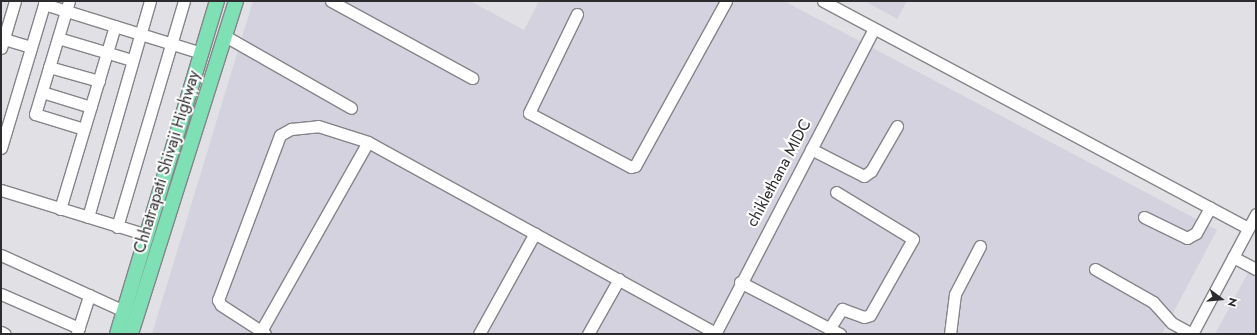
<!DOCTYPE html>
<style>
body{margin:0}
#map{position:relative;width:1257px;height:335px;overflow:hidden;background:#e1e0e5;font-family:Jost,sans-serif}
div>[style]{position:absolute}
.built>*{inset:0;background:#d4d2de}
.roads{filter:drop-shadow(1px 0 #858489) drop-shadow(-1px 0 #858489) drop-shadow(0 1px #858489) drop-shadow(0 -1px #858489)}
.minor>*{height:11px;margin:-5.5px;padding:0 5.5px;transform-origin:5.5px;border-radius:5.5px;background:#fff}
.major>*{height:14px;margin:-7px;padding:0 7px;transform-origin:7px;border-radius:7px;background:#7ee0b4}
span{translate:-50% -50%;white-space:nowrap;text-align:center;line-height:1.15;-webkit-text-stroke:4px #fff;paint-order:stroke}
.street-label{font-size:16px;color:#2c2b2d}
.frame{position:absolute;inset:0;border:2px solid #2c2b2d;pointer-events:none}
.north{position:absolute;left:1201px;top:279px;width:40px;height:40px;-webkit-text-stroke:3px #fff;paint-order:stroke;rotate:106deg;font-size:11px;font-weight:700;line-height:16px;text-align:center;color:#2c2b2d}
.north::after{content:'';display:block;margin:auto;width:14px;height:18px;background:#2c2b2d;clip-path:polygon(50% 0,100% 100%,50% 72%,0 100%)}
</style>
<div id="map">
<div class="built">
<div style="clip-path:polygon(253px 1px,470px 1px,524px 30px,539px 1px,784px 1px,1217px 230px,1162px 334px,152px 334px)"></div>
<div style="clip-path:polygon(865px 1px,907px 1px,897px 19px)"></div>
<div style="clip-path:polygon(1256px 258px,1256px 334px,1215px 334px)"></div>
</div>
<div class="roads">
<div class="minor">
<div style="left:69px;top:1px;width:118px;rotate:106.7deg"></div>
<div style="left:35px;top:114px;width:51px;rotate:17deg"></div>
<div style="left:331px;top:1px;width:161px;rotate:28.6deg"></div>
<div style="left:823px;top:1px;width:482px;rotate:28.1deg"></div>
<div style="left:44px;top:4px;width:164px;rotate:17.3deg"></div>
<div style="left:577px;top:14px;width:110px;rotate:115.9deg"></div>
<div style="left:529px;top:113px;width:115px;rotate:27.9deg"></div>
<div style="left:631px;top:167px;width:4px;rotate:-14deg"></div>
<div style="left:635px;top:166px;width:188px;rotate:-61.1deg"></div>
<div style="left:225px;top:36px;width:145px;rotate:29.7deg"></div>
<div style="left:1px;top:38px;width:31px;rotate:17deg"></div>
<div style="left:58px;top:38px;width:77px;rotate:16.6deg"></div>
<div style="left:1px;top:48px;width:49px;rotate:-73.4deg"></div>
<div style="left:49px;top:67px;width:52px;rotate:15.6deg"></div>
<div style="left:42px;top:92px;width:51px;rotate:17deg"></div>
<div style="left:1px;top:148px;width:153px;rotate:-73.3deg"></div>
<div style="left:811px;top:149px;width:59px;rotate:27deg"></div>
<div style="left:864px;top:176px;width:9px;rotate:-36deg"></div>
<div style="left:871px;top:171px;width:52px;rotate:-60deg"></div>
<div style="left:1px;top:190px;width:153px;rotate:17.1deg"></div>
<div style="left:60px;top:209px;width:191px;rotate:-73.3deg"></div>
<div style="left:88px;top:217px;width:225px;rotate:-74deg"></div>
<div style="left:1144px;top:217px;width:48px;rotate:26deg"></div>
<div style="left:1187px;top:238px;width:10px;rotate:-29deg"></div>
<div style="left:1196px;top:233px;width:29px;rotate:-61deg"></div>
<div style="left:117px;top:227px;width:236px;rotate:-73.5deg"></div>
<div style="left:1px;top:255px;width:135px;rotate:24.5deg"></div>
<div style="left:1233px;top:257px;width:26px;rotate:28deg"></div>
<div style="left:1095px;top:269px;width:67px;rotate:29.6deg"></div>
<div style="left:1153px;top:302px;width:28px;rotate:48deg"></div>
<div style="left:1172px;top:323px;width:23px;rotate:29deg"></div>
<div style="left:740px;top:282px;width:113px;rotate:27.5deg"></div>
<div style="left:1px;top:294px;width:85px;rotate:23.6deg"></div>
<div style="left:829px;top:329px;width:24px;rotate:-57deg"></div>
<div style="left:842px;top:309px;width:23px;rotate:20deg"></div>
<div style="left:864px;top:317px;width:6px;rotate:-18deg"></div>
<div style="left:870px;top:315px;width:87px;rotate:-60.5deg"></div>
<div style="left:913px;top:239px;width:90px;rotate:-148.6deg"></div>
<div style="left:261px;top:331px;width:48px;rotate:-147deg"></div>
<div style="left:221px;top:305px;width:6px;rotate:-121deg"></div>
<div style="left:218px;top:300px;width:176px;rotate:-69.4deg"></div>
<div style="left:280px;top:135px;width:13px;rotate:-29deg"></div>
<div style="left:291px;top:129px;width:27px;rotate:-6deg"></div>
<div style="left:318px;top:126px;width:52px;rotate:17.7deg"></div>
<div style="left:368px;top:142px;width:396px;rotate:28.8deg"></div>
<div style="left:1px;top:332px;width:4px;rotate:27deg"></div>
<div style="left:77px;top:333px;width:40px;rotate:-72deg"></div>
<div style="left:265px;top:334px;width:5px;rotate:-143deg"></div>
<div style="left:261px;top:331px;width:217px;rotate:-60.5deg"></div>
<div style="left:479px;top:334px;width:115px;rotate:-61deg"></div>
<div style="left:588px;top:334px;width:63px;rotate:-60.6deg"></div>
<div style="left:715px;top:334px;width:344px;rotate:-62.5deg"></div>
<div style="left:950px;top:334px;width:40px;rotate:-82.9deg"></div>
<div style="left:955px;top:294px;width:54px;rotate:-62.5deg"></div>
<div style="left:1192px;top:334px;width:136px;rotate:-61.9deg"></div>
</div>
<div class="major">
<div style="left:117px;top:334px;width:348px;rotate:-73.3deg"></div>
<div style="left:131px;top:334px;width:349px;rotate:-72.5deg"></div>
</div>
</div>
<div class="street-label">
<span style="left:167px;top:162px;rotate:-73deg">Chhatrapati Shivaji Highway</span>
<span style="left:779px;top:173px;rotate:-62deg">chiklethana MIDC</span>
</div>
<div class="frame"></div>
<div class="north">N</div>
</div>
